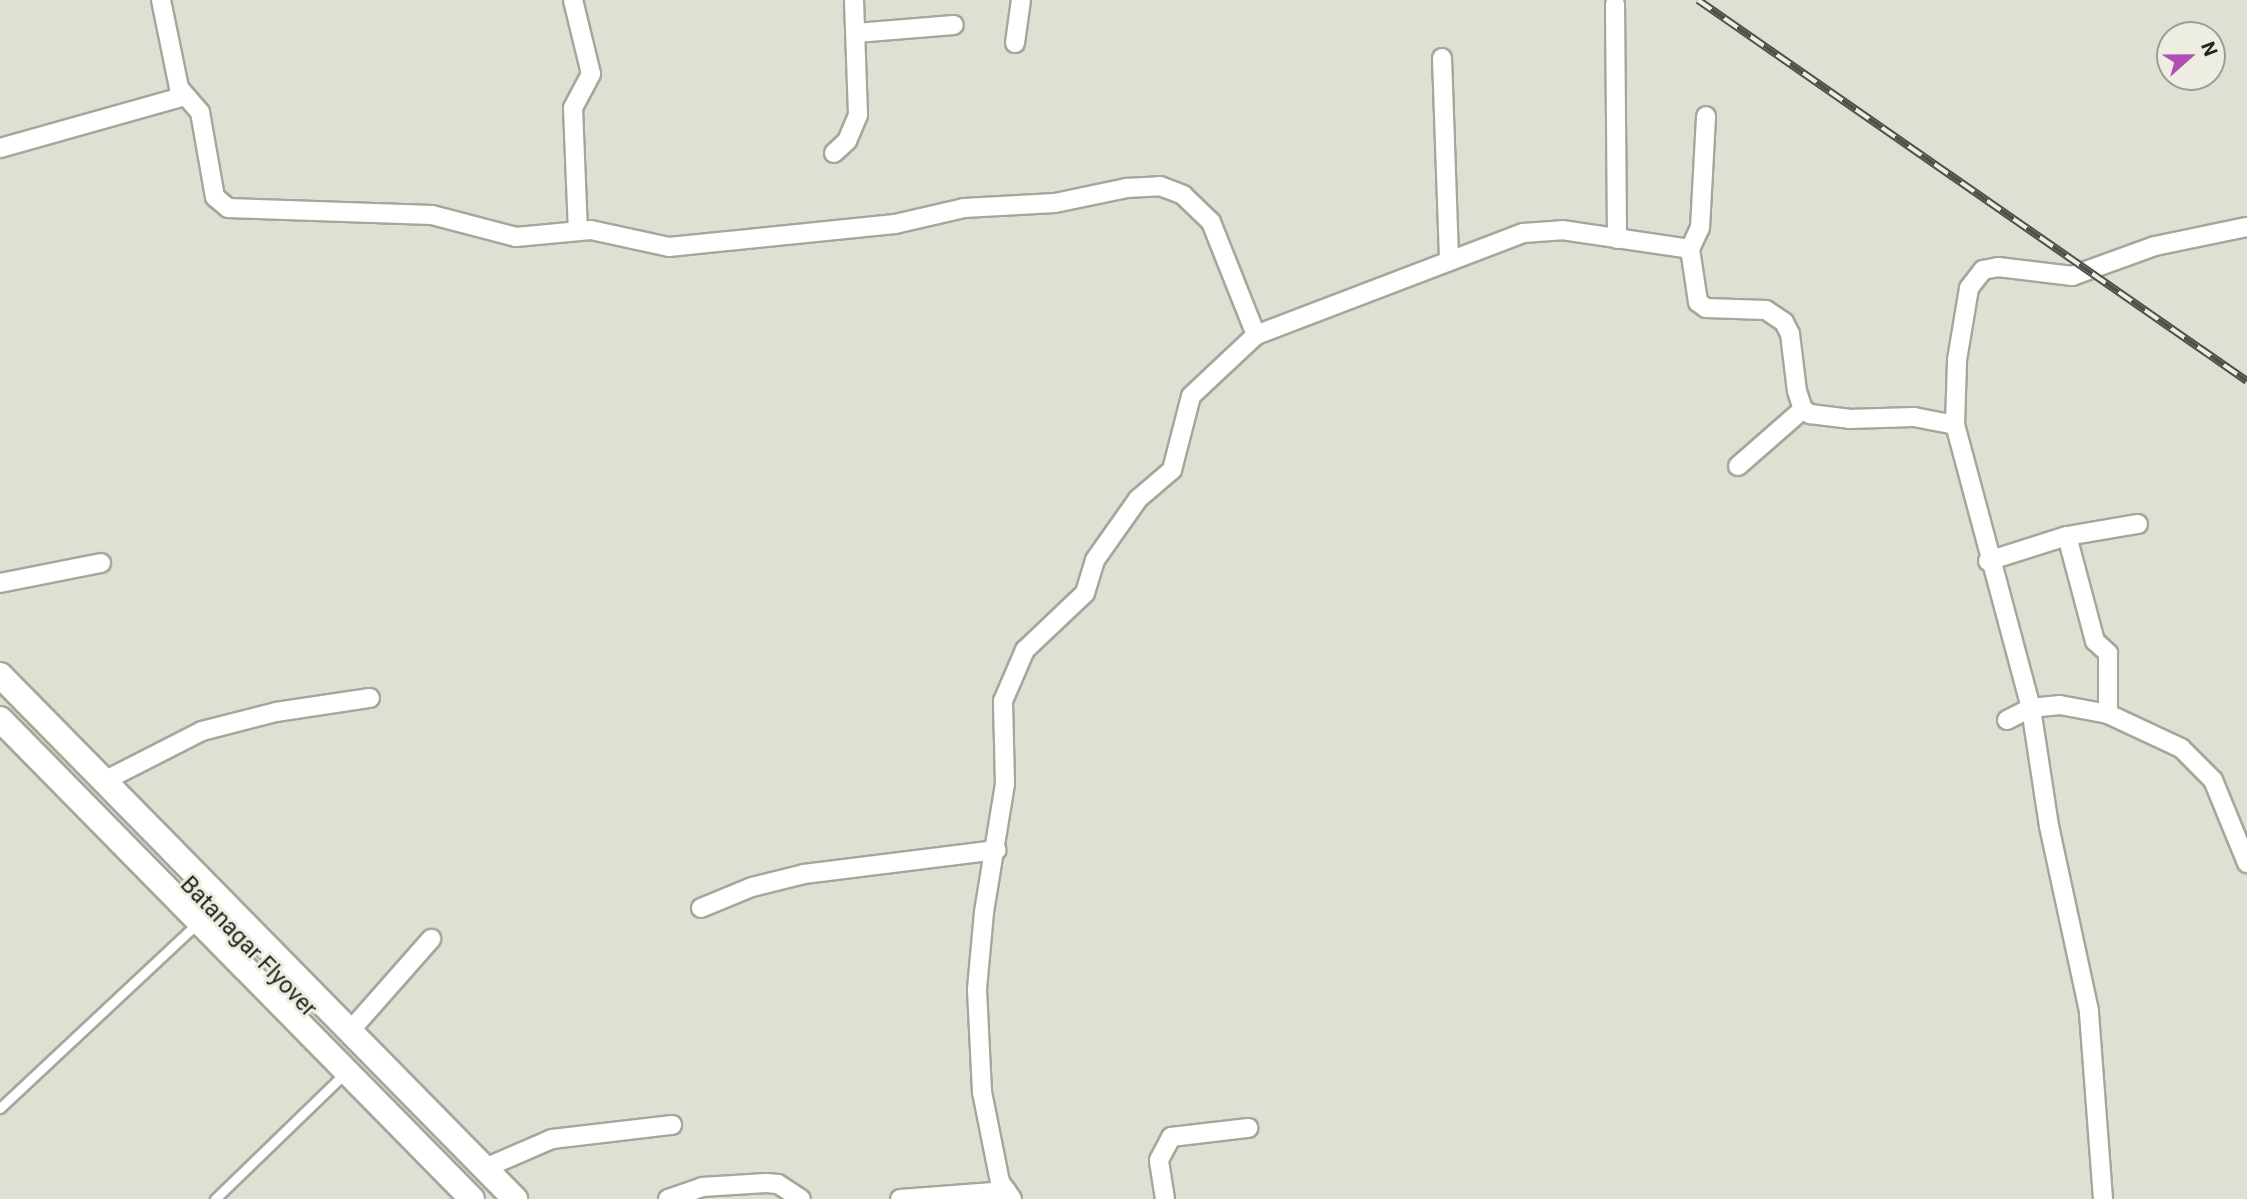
<!DOCTYPE html>
<style>
body{margin:0}
#map{position:relative;width:2247px;height:1199px;overflow:hidden;background:#dfdfd4;font-family:Roboto,sans-serif}
div>[style]{position:absolute}
.roads{filter:drop-shadow(2px 0 #a6a69b) drop-shadow(-2px 0 #a6a69b) drop-shadow(0 2px #a6a69b) drop-shadow(0 -2px #a6a69b)}
.lane>*{height:9px;margin:-4.5px;padding:0 4.5px;transform-origin:4.5px;border-radius:4.5px;background:#fff}
.street>*{height:18px;margin:-9px;padding:0 9px;transform-origin:9px;border-radius:9px;background:#fff}
.secondary>*{height:24px;margin:-12px;padding:0 12px;transform-origin:12px;border-radius:12px;background:#fff}
.rail>*{height:8px;margin-top:-4px;transform-origin:0;background:repeating-linear-gradient(90deg,#edede1 0 16px,#50504b 0 32px);box-sizing:border-box;border-block:2px solid #50504b}
span{translate:-50% -50%;white-space:nowrap;text-align:center;line-height:1.15;-webkit-text-stroke:6px #edede1;paint-order:stroke}
.street-label{font-size:23px;color:#252521}
.north{position:absolute;left:2156px;top:21px;width:70px;height:70px;box-sizing:border-box;background:#edede1;border:2px solid #9d9d94;border-radius:50%;rotate:69deg;font-size:19px;font-weight:700;line-height:28px;text-align:center;color:#252521}
.north::after{content:'';display:block;margin:auto;width:24px;height:32px;background:#b14fb6;clip-path:polygon(50% 0,100% 100%,50% 72%,0 100%)}
</style>
<div id="map">
<div class="roads">
<div class="lane">
<div style="left:0;top:1108px;width:271px;rotate:-43.1deg"></div>
<div style="left:215px;top:1199px;width:181px;rotate:-44.1deg"></div>
</div>
<div class="street">
<div style="left:161px;top:0;width:90px;rotate:78.4deg"></div>
<div style="left:179px;top:88px;width:32px;rotate:49deg"></div>
<div style="left:200px;top:112px;width:86px;rotate:80deg"></div>
<div style="left:215px;top:197px;width:17px;rotate:40deg"></div>
<div style="left:228px;top:208px;width:204px;rotate:2deg"></div>
<div style="left:432px;top:215px;width:87px;rotate:14.7deg"></div>
<div style="left:516px;top:237px;width:75px;rotate:-5.3deg"></div>
<div style="left:591px;top:230px;width:80px;rotate:12.3deg"></div>
<div style="left:669px;top:247px;width:227px;rotate:-5.8deg"></div>
<div style="left:895px;top:224px;width:71px;rotate:-13.1deg"></div>
<div style="left:964px;top:208px;width:91px;rotate:-3.1deg"></div>
<div style="left:1055px;top:203px;width:74px;rotate:-11.8deg"></div>
<div style="left:1127px;top:188px;width:33px;rotate:-3deg"></div>
<div style="left:1160px;top:186px;width:25px;rotate:21deg"></div>
<div style="left:1183px;top:195px;width:39px;rotate:44deg"></div>
<div style="left:1211px;top:222px;width:122px;rotate:68.3deg"></div>
<div style="left:573px;top:0;width:76px;rotate:76.3deg"></div>
<div style="left:591px;top:74px;width:38px;rotate:118deg"></div>
<div style="left:573px;top:108px;width:123px;rotate:87.7deg"></div>
<div style="left:1615px;top:4px;width:235px;rotate:89.5deg"></div>
<div style="left:856px;top:33px;width:98px;rotate:-4.7deg"></div>
<div style="left:1015px;top:43px;width:43px;rotate:-82.1deg"></div>
<div style="left:1442px;top:58px;width:201px;rotate:88deg"></div>
<div style="left:0;top:148px;width:192px;rotate:-15.7deg"></div>
<div style="left:834px;top:153px;width:18px;rotate:-43deg"></div>
<div style="left:847px;top:141px;width:28px;rotate:-67deg"></div>
<div style="left:858px;top:115px;width:115px;rotate:-92deg"></div>
<div style="left:1690px;top:249px;width:23px;rotate:-65deg"></div>
<div style="left:1700px;top:228px;width:112px;rotate:-86.9deg"></div>
<div style="left:1738px;top:466px;width:86px;rotate:-41.2deg"></div>
<div style="left:2067px;top:536px;width:109px;rotate:75.1deg"></div>
<div style="left:2095px;top:641px;width:18px;rotate:43deg"></div>
<div style="left:2108px;top:653px;width:61px;rotate:90deg"></div>
<div style="left:2108px;top:714px;width:81px;rotate:25deg"></div>
<div style="left:2181px;top:748px;width:45px;rotate:45deg"></div>
<div style="left:2213px;top:780px;width:90px;rotate:67.7deg"></div>
<div style="left:1988px;top:561px;width:83px;rotate:-17.6deg"></div>
<div style="left:2067px;top:536px;width:72px;rotate:-9.6deg"></div>
<div style="left:0;top:583px;width:103px;rotate:-11.2deg"></div>
<div style="left:2007px;top:720px;width:27px;rotate:-27deg"></div>
<div style="left:2031px;top:708px;width:29px;rotate:-6deg"></div>
<div style="left:2060px;top:705px;width:49px;rotate:10.6deg"></div>
<div style="left:104px;top:781px;width:110px;rotate:-27deg"></div>
<div style="left:202px;top:731px;width:76px;rotate:-14.4deg"></div>
<div style="left:276px;top:712px;width:95px;rotate:-8.5deg"></div>
<div style="left:701px;top:908px;width:55px;rotate:-22.4deg"></div>
<div style="left:752px;top:887px;width:54px;rotate:-14deg"></div>
<div style="left:804px;top:874px;width:194px;rotate:-7.1deg"></div>
<div style="left:350px;top:1031px;width:123px;rotate:-48.6deg"></div>
<div style="left:485px;top:1168px;width:73px;rotate:-23.4deg"></div>
<div style="left:552px;top:1139px;width:121px;rotate:-6.7deg"></div>
<div style="left:668px;top:1199px;width:36px;rotate:-19deg"></div>
<div style="left:702px;top:1187px;width:64px;rotate:-3.6deg"></div>
<div style="left:766px;top:1183px;width:12px;rotate:5deg"></div>
<div style="left:778px;top:1184px;width:27px;rotate:33deg"></div>
<div style="left:900px;top:1199px;width:107px;rotate:-4.3deg"></div>
<div style="left:1012px;top:1199px;width:21px;rotate:-125deg"></div>
<div style="left:1000px;top:1182px;width:92px;rotate:-101.3deg"></div>
<div style="left:982px;top:1092px;width:103px;rotate:-92.8deg"></div>
<div style="left:977px;top:989px;width:77px;rotate:-84.8deg"></div>
<div style="left:984px;top:912px;width:130px;rotate:-80.7deg"></div>
<div style="left:1005px;top:784px;width:83px;rotate:-91.4deg"></div>
<div style="left:1003px;top:701px;width:56px;rotate:-66.7deg"></div>
<div style="left:1025px;top:650px;width:83px;rotate:-43.5deg"></div>
<div style="left:1085px;top:593px;width:34px;rotate:-73deg"></div>
<div style="left:1095px;top:560px;width:75px;rotate:-54.8deg"></div>
<div style="left:1138px;top:499px;width:45px;rotate:-40.5deg"></div>
<div style="left:1172px;top:470px;width:76px;rotate:-75.6deg"></div>
<div style="left:1191px;top:396px;width:89px;rotate:-43.2deg"></div>
<div style="left:1256px;top:335px;width:286px;rotate:-20.9deg"></div>
<div style="left:1523px;top:233px;width:39px;rotate:-4deg"></div>
<div style="left:1562px;top:230px;width:129px;rotate:8.4deg"></div>
<div style="left:1690px;top:249px;width:54px;rotate:81.4deg"></div>
<div style="left:1698px;top:302px;width:10px;rotate:37deg"></div>
<div style="left:1706px;top:308px;width:60px;rotate:1.9deg"></div>
<div style="left:1766px;top:310px;width:22px;rotate:34deg"></div>
<div style="left:1784px;top:322px;width:13px;rotate:63deg"></div>
<div style="left:1790px;top:334px;width:57px;rotate:83deg"></div>
<div style="left:1797px;top:391px;width:19px;rotate:72deg"></div>
<div style="left:1803px;top:409px;width:9px;rotate:36deg"></div>
<div style="left:1810px;top:414px;width:39px;rotate:7deg"></div>
<div style="left:1849px;top:419px;width:65px;rotate:-1.8deg"></div>
<div style="left:1914px;top:417px;width:42px;rotate:11deg"></div>
<div style="left:1165px;top:1199px;width:39px;rotate:-99deg"></div>
<div style="left:1159px;top:1160px;width:26px;rotate:-62deg"></div>
<div style="left:1171px;top:1137px;width:78px;rotate:-6.7deg"></div>
<div style="left:2103px;top:1199px;width:189px;rotate:-94.3deg"></div>
<div style="left:2089px;top:1011px;width:189px;rotate:-102.2deg"></div>
<div style="left:2049px;top:826px;width:119px;rotate:-98.7deg"></div>
<div style="left:2031px;top:708px;width:293px;rotate:-105deg"></div>
<div style="left:1955px;top:425px;width:65px;rotate:-88.2deg"></div>
<div style="left:1957px;top:360px;width:73px;rotate:-80.5deg"></div>
<div style="left:1969px;top:288px;width:23px;rotate:-52deg"></div>
<div style="left:1983px;top:270px;width:15px;rotate:-11deg"></div>
<div style="left:1998px;top:267px;width:75px;rotate:6.9deg"></div>
<div style="left:2072px;top:276px;width:88px;rotate:-19.9deg"></div>
<div style="left:2155px;top:246px;width:94px;rotate:-11.7deg"></div>
</div>
<div class="secondary">
<div style="left:0;top:675px;width:735px;rotate:45.5deg"></div>
<div style="left:0;top:719px;width:673px;rotate:45.48deg"></div>
</div>
</div>
<div class="rail">
<div style="left:1698px;top:0;width:668px;rotate:34.76deg"></div>
</div>
<div class="street-label">
<span style="left:248px;top:947px;rotate:46deg">Batanagar Flyover</span>
</div>
<div class="north">N</div>
</div>
